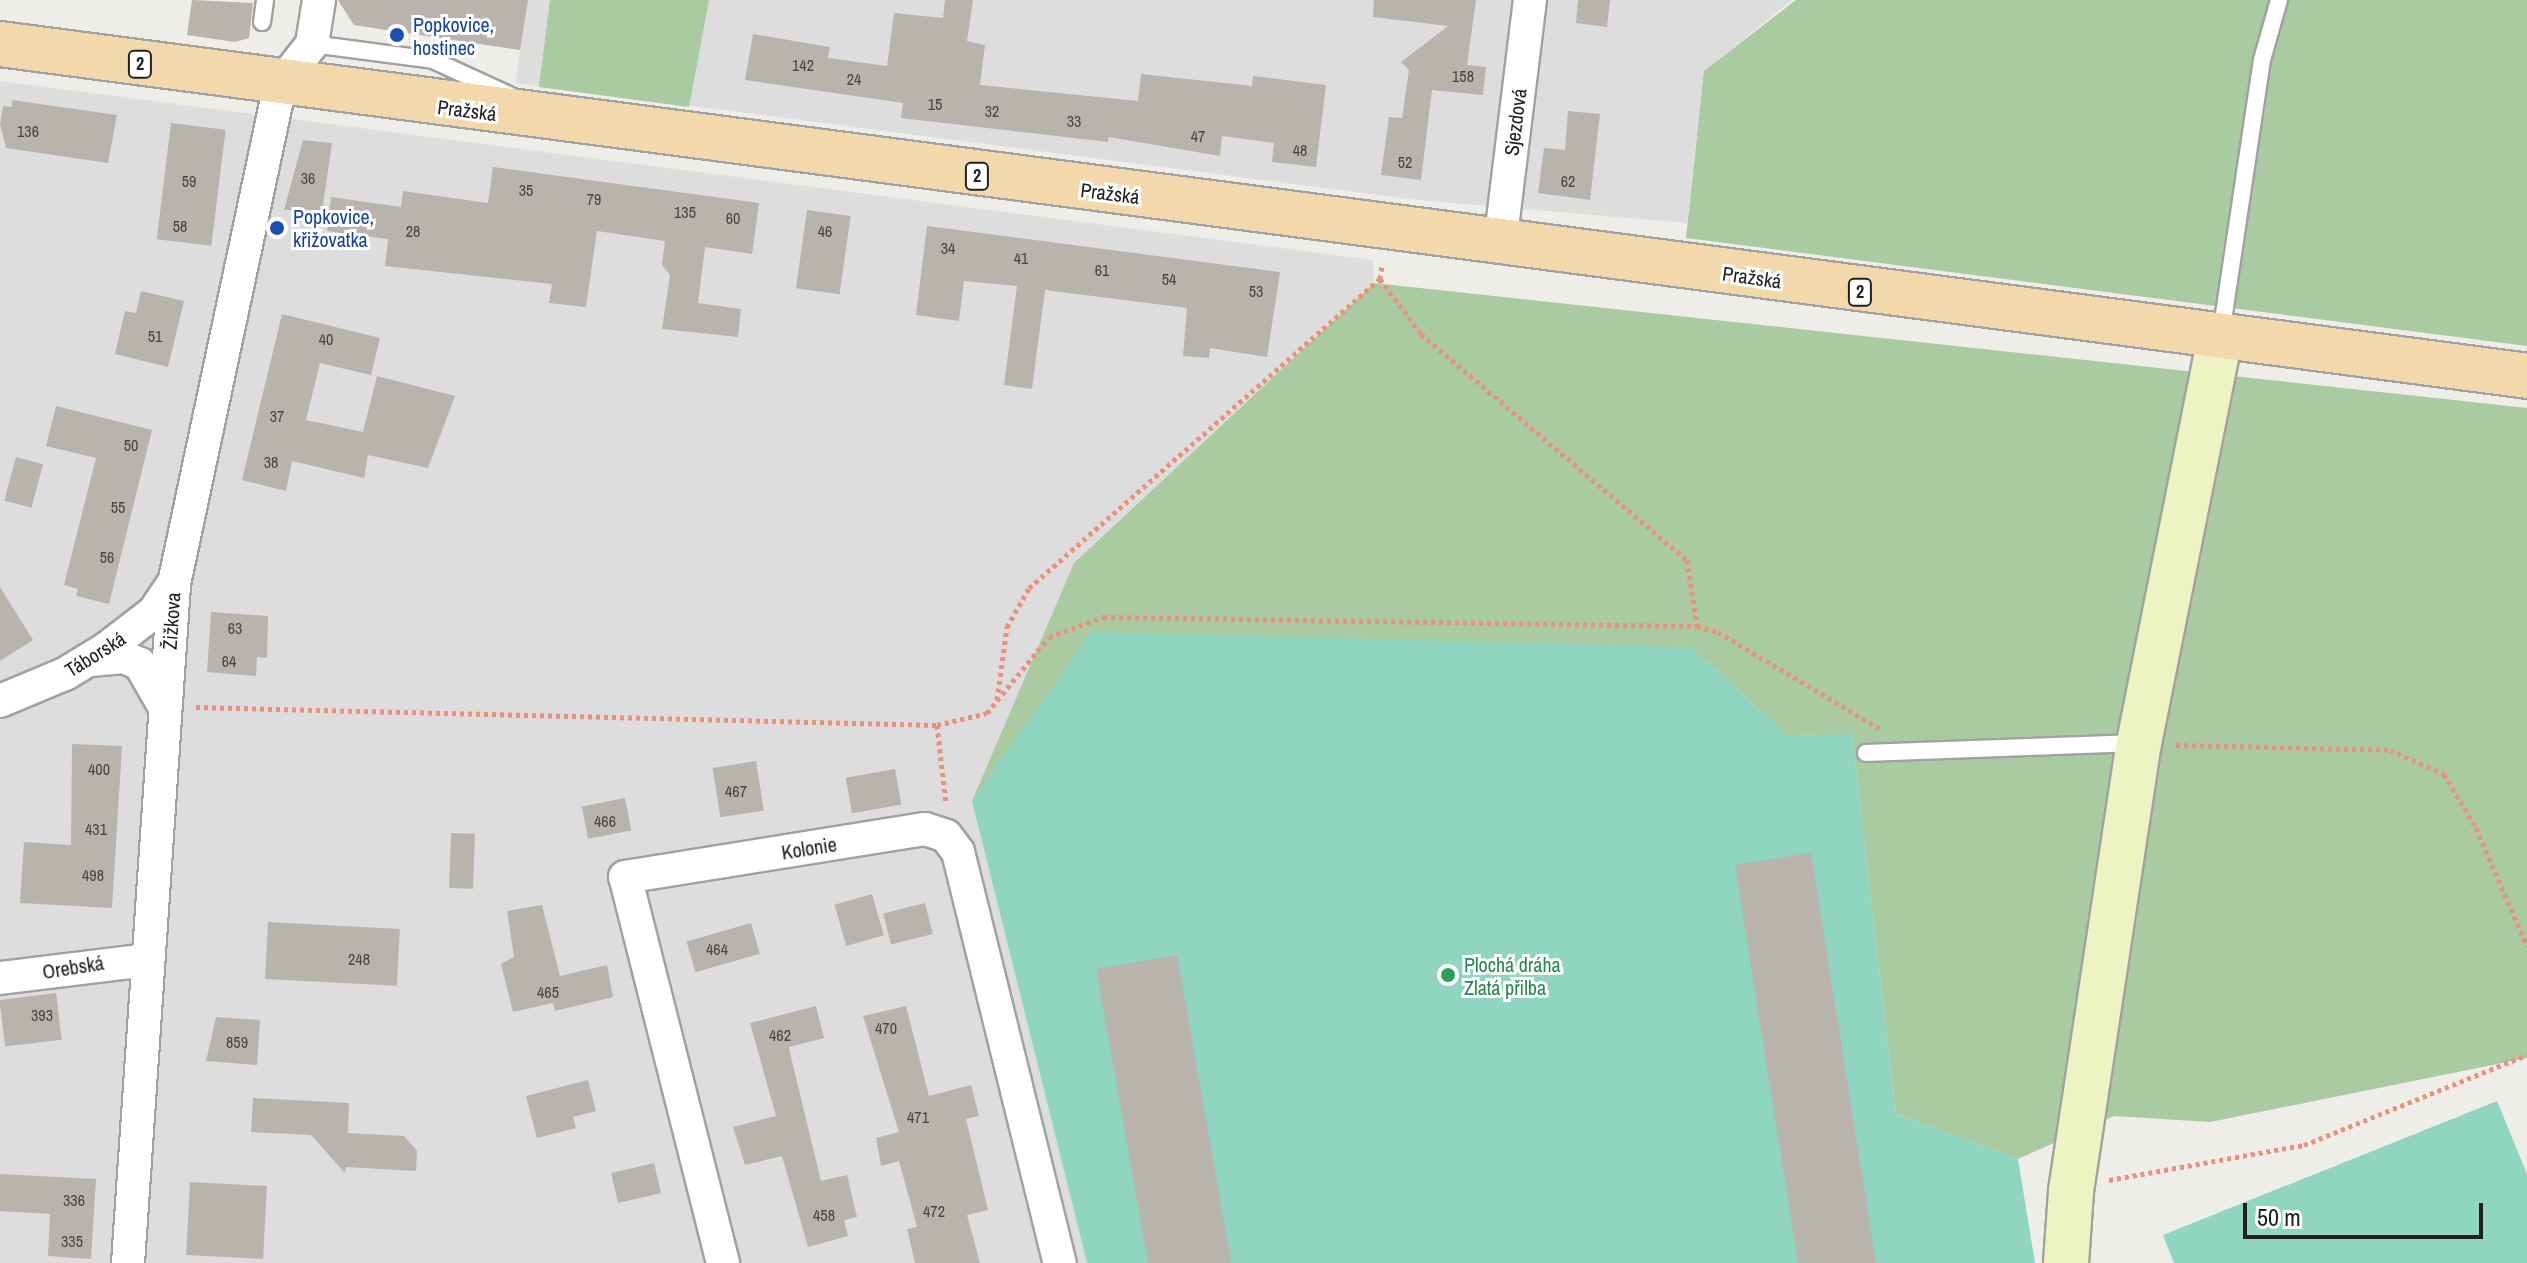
<!DOCTYPE html>
<meta charset="utf-8">
<style>
body{margin:0}
#map{position:relative;width:2527px;height:1263px;overflow:hidden;background:#efede7;font-family:"Archivo Narrow",sans-serif}
div>[style]{position:absolute}
.residential>*{inset:0;background:#dedddd}
.forest>*{inset:0;background:#aacaa1}
.pitch>*{inset:0;background:#8fd5bf}
.building>*{inset:0;background:#b8b3ad;transform-origin:0 0}
.path>*{height:5px;margin-top:-2.5px;transform-origin:0;background:repeating-linear-gradient(90deg,#ea917d 0 4px,transparent 0 8px)}
.roads{filter:drop-shadow(2px 0 #a1a1a1) drop-shadow(-2px 0 #a1a1a1) drop-shadow(0 2px #a1a1a1) drop-shadow(0 -2px #a1a1a1)}
.lane>*{height:16px;margin:-8px;padding:0 8px;transform-origin:8px;border-radius:8px;background:#fff}
.street>*{height:32px;margin:-16px;padding:0 16px;transform-origin:16px;border-radius:16px;background:#fff}
.secondary>*{height:44px;margin:-22px;padding:0 22px;transform-origin:22px;border-radius:22px;background:#edf3c2}
.primary>*{height:44px;margin:-22px;padding:0 22px;transform-origin:22px;border-radius:22px;background:#f2d8aa}
.dots>*{width:22px;height:22px;translate:-50% -50%;box-sizing:border-box;border:4px solid #fff;border-radius:50%}
span{translate:-50% -50%;white-space:nowrap;text-align:center;line-height:1.15;-webkit-text-stroke:6px #fff;paint-order:stroke}
.number-label{font-size:16px;color:#464543}
.number-label span{-webkit-text-stroke-width:0}
.shield-label span{padding:2px 6px;background:#fff;border:2px solid;border-radius:6px;-webkit-text-stroke-width:0}
.shield-label{font-size:18px;color:#202020;font-weight:700}
.transit-label{font-size:20px;color:#164399}
.left{translate:0 -50%;text-align:left}
.street-label{font-size:20px;color:#202020}
.leisure-label{font-size:20px;color:#27864d}
.scale{position:absolute;left:2243px;top:1203px;width:240px;height:36px;box-sizing:border-box;border:4px solid #202020;border-top:0;padding-left:10px;font-size:24px;line-height:28px;white-space:nowrap;color:#202020;-webkit-text-stroke:6px #fff;paint-order:stroke}
</style>
<div id="map">
<div class="residential">
<div style="clip-path:polygon(348px 0,1792px 0,1704px 71px,1687px 223px,1417px 200px,516px 83px,520px 50px,354px 25px,346px 14px)"></div>
<div style="clip-path:polygon(0 81px,1373px 260px,1374px 283px,1074px 563px,972px 801px,1087px 1263px,0 1263px)"></div>
</div>
<div class="forest">
<div style="clip-path:polygon(550px 0,709px 0,689px 107px,539px 87px)"></div>
<div style="clip-path:polygon(1796px 0,2527px 0,2527px 346px,1686px 238px,1704px 71px)"></div>
<div style="clip-path:polygon(1374px 283px,2527px 408px,2527px 1058px,2210px 1122px,2114px 1116px,2018px 1159px,1896px 1114px,1852px 735px,1788px 736px,1691px 647px,981px 836px,972px 801px,1074px 563px)"></div>
</div>
<div class="pitch">
<div style="clip-path:polygon(1091px 632px,1691px 647px,1788px 736px,1852px 734px,1896px 1114px,2018px 1159px,2035px 1263px,1087px 1263px,972px 801px)"></div>
<div style="clip-path:polygon(2497px 1101px,2527px 1174px,2527px 1263px,2174px 1263px,2163px 1235px)"></div>
</div>
<div class="building">
<div style="clip-path:polygon(192px 0,253px 3px,249px 38px,235px 42px,187px 35px)"></div>
<div style="clip-path:polygon(338px 0,528px 0,520px 50px,354px 25px)"></div>
<div style="clip-path:polygon(945px 0,973px 0,967px 41px,985px 45px,980px 85px,1138px 101px,1141px 74px,1252px 86px,1253px 76px,1326px 85px,1316px 167px,1272px 162px,1274px 143px,1222px 136px,1220px 156px,1109px 137px,1108px 142px,901px 118px,903px 103px,745px 80px,753px 34px,830px 47px,828px 58px,887px 66px,894px 13px,943px 18px)"></div>
<div style="clip-path:polygon(1374px 0,1476px 0,1467px 65px,1486px 67px,1483px 95px,1432px 90px,1421px 180px,1381px 175px,1389px 117px,1402px 118px,1409px 70px,1401px 62px,1448px 26px,1373px 17px)"></div>
<div style="clip-path:polygon(1578px 0,1610px 0,1607px 27px,1576px 23px)"></div>
<div style="clip-path:polygon(12px 100px,117px 115px,108px 163px,6px 148px,0 124px,3px 106px,12px 107px)"></div>
<div style="clip-path:polygon(1568px 111px,1600px 114px,1590px 200px,1538px 193px,1544px 148px,1565px 150px)"></div>
<div style="left:171px;top:123px;width:55px;height:117px;rotate:7deg"></div>
<div style="clip-path:polygon(303px 140px,332px 143px,322px 212px,284px 210px)"></div>
<div style="clip-path:polygon(493px 167px,759px 203px,752px 254px,705px 247px,698px 303px,741px 309px,738px 337px,662px 329px,670px 275px,662px 265px,665px 241px,597px 231px,586px 307px,549px 303px,552px 284px,385px 266px,388px 239px,327px 231px,331px 197px,401px 207px,403px 191px,488px 203px)"></div>
<div style="left:807px;top:210px;width:44px;height:79px;rotate:8deg"></div>
<div style="clip-path:polygon(927px 226px,1280px 272px,1267px 357px,1210px 348px,1209px 358px,1183px 356px,1187px 308px,1045px 290px,1032px 389px,1004px 385px,1017px 286px,964px 281px,959px 321px,916px 315px)"></div>
<div style="clip-path:polygon(141px 291px,184px 301px,168px 367px,115px 354px,125px 311px,136px 313px)"></div>
<div style="clip-path:polygon(282px 314px,380px 338px,371px 375px,320px 363px,306px 420px,363px 432px,377px 376px,455px 396px,428px 468px,368px 455px,364px 478px,292px 461px,286px 491px,242px 480px)"></div>
<div style="clip-path:polygon(56px 406px,152px 430px,109px 604px,76px 596px,78px 589px,64px 585px,96px 458px,46px 446px)"></div>
<div style="left:16px;top:457px;width:28px;height:45px;rotate:15deg"></div>
<div style="clip-path:polygon(0 587px,33px 640px,0 661px)"></div>
<div style="clip-path:polygon(211px 612px,268px 616px,267px 658px,257px 657px,256px 676px,207px 672px)"></div>
<div style="clip-path:polygon(72px 744px,122px 746px,112px 908px,20px 903px,24px 842px,71px 845px)"></div>
<div style="left:756px;top:761px;width:50px;height:44px;rotate:81deg"></div>
<div style="left:895px;top:769px;width:36px;height:50px;rotate:80deg"></div>
<div style="left:625px;top:798px;width:33px;height:44px;rotate:79deg"></div>
<div style="left:451px;top:833px;width:24px;height:55px;rotate:2deg"></div>
<div style="left:1811px;top:853px;width:415px;height:77px;rotate:81deg"></div>
<div style="left:872px;top:894px;width:43px;height:39px;rotate:74deg"></div>
<div style="left:925px;top:903px;width:32px;height:43px;rotate:76deg"></div>
<div style="clip-path:polygon(542px 905px,560px 976px,607px 965px,613px 997px,555px 1011px,553px 1003px,513px 1012px,501px 964px,514px 957px,507px 911px)"></div>
<div style="left:268px;top:922px;width:132px;height:57px;rotate:3deg"></div>
<div style="left:751px;top:923px;width:32px;height:67px;rotate:74deg"></div>
<div style="left:1177px;top:955px;width:313px;height:82px;rotate:80deg"></div>
<div style="left:56px;top:993px;width:47px;height:57px;rotate:83deg"></div>
<div style="clip-path:polygon(816px 1006px,824px 1038px,789px 1047px,791px 1057px,821px 1181px,847px 1175px,857px 1217px,844px 1220px,848px 1236px,808px 1247px,782px 1156px,745px 1165px,733px 1127px,776px 1116px,750px 1023px)"></div>
<div style="clip-path:polygon(906px 1006px,929px 1096px,971px 1085px,979px 1116px,966px 1119px,988px 1210px,967px 1215px,980px 1263px,915px 1263px,907px 1229px,917px 1227px,899px 1161px,881px 1166px,876px 1138px,899px 1132px,863px 1016px)"></div>
<div style="clip-path:polygon(216px 1017px,260px 1020px,257px 1065px,206px 1061px)"></div>
<div style="clip-path:polygon(588px 1080px,596px 1111px,573px 1117px,576px 1128px,537px 1138px,526px 1096px)"></div>
<div style="clip-path:polygon(253px 1098px,349px 1103px,348px 1133px,404px 1136px,417px 1151px,416px 1171px,346px 1167px,345px 1173px,311px 1135px,251px 1132px)"></div>
<div style="left:654px;top:1163px;width:31px;height:44px;rotate:77deg"></div>
<div style="clip-path:polygon(0 1174px,96px 1179px,91px 1259px,48px 1256px,50px 1214px,0 1211px)"></div>
<div style="left:190px;top:1182px;width:77px;height:73px;rotate:3deg"></div>
</div>
<div class="path">
<div style="left:1380px;top:279px;width:69px;rotate:53.3deg"></div>
<div style="left:1421px;top:334px;width:349px;rotate:40.4deg"></div>
<div style="left:1687px;top:560px;width:67px;rotate:81.4deg"></div>
<div style="left:997px;top:700px;width:74px;rotate:-82.2deg"></div>
<div style="left:1007px;top:627px;width:45px;rotate:-60.6deg"></div>
<div style="left:1029px;top:588px;width:468px;rotate:-41.4deg"></div>
<div style="left:1380px;top:279px;width:15px;rotate:-82deg"></div>
<div style="left:196px;top:707px;width:741px;rotate:1.39deg"></div>
<div style="left:937px;top:725px;width:51px;rotate:-13.5deg"></div>
<div style="left:987px;top:713px;width:98px;rotate:-50.8deg"></div>
<div style="left:1049px;top:637px;width:58px;rotate:-20.3deg"></div>
<div style="left:1103px;top:617px;width:594px;rotate:0.87deg"></div>
<div style="left:1697px;top:626px;width:22px;rotate:16deg"></div>
<div style="left:1718px;top:632px;width:189px;rotate:30.9deg"></div>
<div style="left:937px;top:725px;width:80px;rotate:83.5deg"></div>
<div style="left:2176px;top:745px;width:214px;rotate:1.3deg"></div>
<div style="left:2390px;top:750px;width:59px;rotate:24deg"></div>
<div style="left:2444px;top:774px;width:63px;rotate:59.3deg"></div>
<div style="left:2476px;top:828px;width:129px;rotate:66.6deg"></div>
<div style="left:2109px;top:1180px;width:198px;rotate:-10.2deg"></div>
<div style="left:2304px;top:1145px;width:240px;rotate:-22deg"></div>
</div>
<div class="roads">
<div class="lane">
<div style="left:262px;top:22px;width:22px;rotate:-82deg"></div>
<div style="left:312px;top:44px;width:122px;rotate:7.5deg"></div>
<div style="left:433px;top:60px;width:84px;rotate:24.7deg"></div>
<div style="left:2221px;top:334px;width:277px;rotate:-81.5deg"></div>
<div style="left:2262px;top:60px;width:62px;rotate:-74.2deg"></div>
<div style="left:1866px;top:753px;width:270px;rotate:-2.1deg"></div>
</div>
<div class="street">
<div style="left:1500px;top:244px;width:246px;rotate:-83deg"></div>
<div style="left:90px;top:660px;width:34px;rotate:-5deg"></div>
<div style="left:124px;top:657px;width:17px;rotate:24deg"></div>
<div style="left:140px;top:664px;width:48px;rotate:60.3deg"></div>
<div style="left:0;top:701px;width:70px;rotate:-22.6deg"></div>
<div style="left:65px;top:674px;width:48px;rotate:-31.4deg"></div>
<div style="left:106px;top:649px;width:61px;rotate:-37.6deg"></div>
<div style="left:154px;top:612px;width:34px;rotate:-56deg"></div>
<div style="left:0;top:978px;width:148px;rotate:-7deg"></div>
<div style="left:128px;top:1263px;width:681px;rotate:-86.12deg"></div>
<div style="left:174px;top:584px;width:510px;rotate:-78.01deg"></div>
<div style="left:280px;top:85px;width:52px;rotate:-52deg"></div>
<div style="left:312px;top:44px;width:45px;rotate:-81deg"></div>
<div style="left:723px;top:1263px;width:398px;rotate:-104.2deg"></div>
<div style="left:625px;top:877px;width:304px;rotate:-9.1deg"></div>
<div style="left:925px;top:829px;width:22px;rotate:18deg"></div>
<div style="left:946px;top:836px;width:20px;rotate:53deg"></div>
<div style="left:958px;top:852px;width:423px;rotate:76.1deg"></div>
</div>
<div class="secondary">
<div style="left:2066px;top:1263px;width:72px;rotate:-86deg"></div>
<div style="left:2071px;top:1191px;width:453px;rotate:-81.4deg"></div>
<div style="left:2139px;top:743px;width:412px;rotate:-78.7deg"></div>
</div>
<div class="primary">
<div style="left:0;top:44px;width:2549px;rotate:7.48deg"></div>
</div>
</div>
<div class="dots">
<div style="left:397px;top:35px;background:#1a4fb4"></div>
<div style="left:277px;top:228px;background:#1a4fb4"></div>
<div style="left:1448px;top:975px;background:#2e9e5b"></div>
</div>
<div class="number-label">
<span style="left:803px;top:65px">142</span>
<span style="left:1463px;top:76px">158</span>
<span style="left:854px;top:79px">24</span>
<span style="left:935px;top:104px">15</span>
<span style="left:992px;top:111px">32</span>
<span style="left:1074px;top:121px">33</span>
<span style="left:28px;top:131px">136</span>
<span style="left:1198px;top:136px">47</span>
<span style="left:1300px;top:150px">48</span>
<span style="left:1405px;top:162px">52</span>
<span style="left:308px;top:178px">36</span>
<span style="left:189px;top:181px">59</span>
<span style="left:1568px;top:181px">62</span>
<span style="left:526px;top:190px">35</span>
<span style="left:594px;top:199px">79</span>
<span style="left:685px;top:212px">135</span>
<span style="left:733px;top:218px">60</span>
<span style="left:180px;top:226px">58</span>
<span style="left:413px;top:231px">28</span>
<span style="left:825px;top:231px">46</span>
<span style="left:948px;top:248px">34</span>
<span style="left:1021px;top:258px">41</span>
<span style="left:1102px;top:270px">61</span>
<span style="left:1169px;top:279px">54</span>
<span style="left:1256px;top:291px">53</span>
<span style="left:155px;top:336px">51</span>
<span style="left:326px;top:339px">40</span>
<span style="left:277px;top:416px">37</span>
<span style="left:131px;top:445px">50</span>
<span style="left:271px;top:462px">38</span>
<span style="left:118px;top:507px">55</span>
<span style="left:107px;top:557px">56</span>
<span style="left:235px;top:628px">63</span>
<span style="left:229px;top:661px">64</span>
<span style="left:99px;top:769px">400</span>
<span style="left:736px;top:791px">467</span>
<span style="left:605px;top:821px">466</span>
<span style="left:96px;top:829px">431</span>
<span style="left:93px;top:875px">498</span>
<span style="left:717px;top:949px">464</span>
<span style="left:359px;top:959px">248</span>
<span style="left:548px;top:992px">465</span>
<span style="left:42px;top:1015px">393</span>
<span style="left:886px;top:1028px">470</span>
<span style="left:780px;top:1035px">462</span>
<span style="left:237px;top:1042px">859</span>
<span style="left:918px;top:1117px">471</span>
<span style="left:74px;top:1200px">336</span>
<span style="left:934px;top:1211px">472</span>
<span style="left:824px;top:1215px">458</span>
<span style="left:72px;top:1241px">335</span>
</div>
<div class="shield-label">
<span style="left:140px;top:64px">2</span>
<span style="left:977px;top:176px">2</span>
<span style="left:1860px;top:292px">2</span>
</div>
<div class="transit-label">
<span class="left" style="left:413px;top:36px">Popkovice,<br>hostinec</span>
<span class="left" style="left:293px;top:228px">Popkovice,<br>křižovatka</span>
</div>
<div class="street-label">
<span style="left:467px;top:110px;rotate:7deg">Pražská</span>
<span style="left:1515px;top:122px;rotate:-83deg">Sjezdová</span>
<span style="left:1110px;top:193px;rotate:7deg">Pražská</span>
<span style="left:1752px;top:277px;rotate:8deg">Pražská</span>
<span style="left:171px;top:621px;rotate:-86deg">Žižkova</span>
<span style="left:95px;top:654px;rotate:-32deg">Táborská</span>
<span style="left:809px;top:848px;rotate:-9deg">Kolonie</span>
<span style="left:73px;top:967px;rotate:-9deg">Orebská</span>
</div>
<div class="leisure-label">
<span class="left" style="left:1464px;top:976px">Plochá dráha<br>Zlatá přilba</span>
</div>
<div class="scale">50 m</div>
</div>
